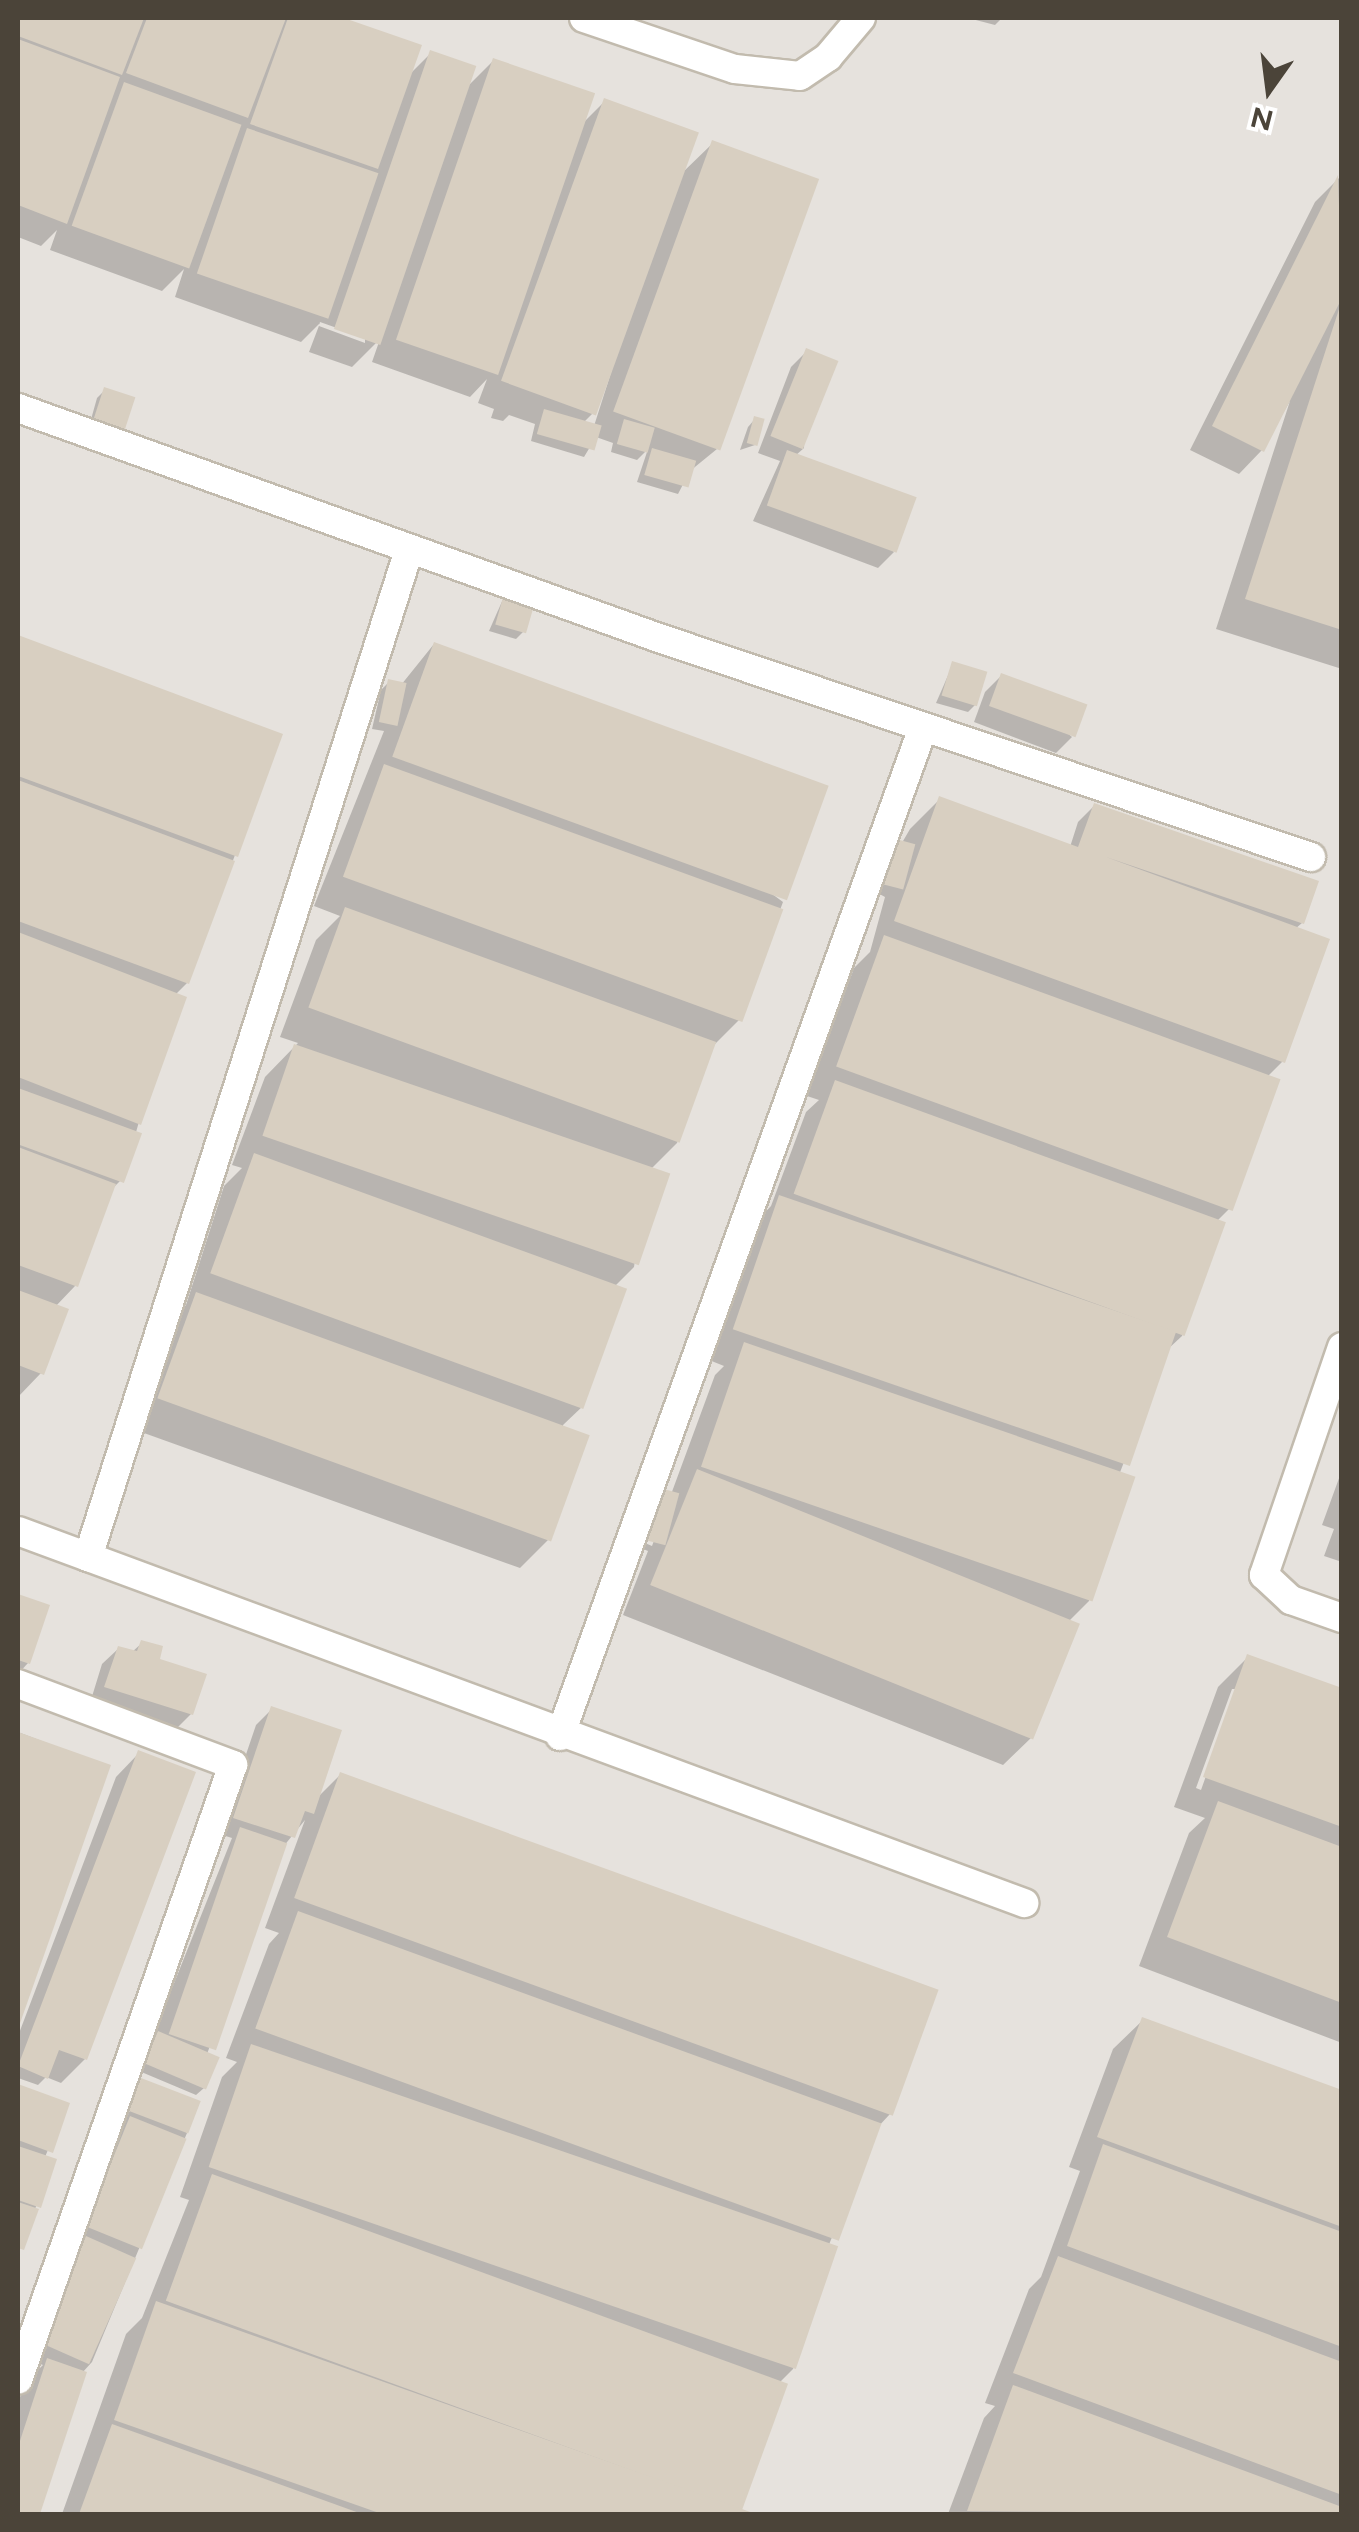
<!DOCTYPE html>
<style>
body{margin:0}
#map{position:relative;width:1359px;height:2532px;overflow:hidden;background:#f6f3ec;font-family:Figtree,sans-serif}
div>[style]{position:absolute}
.industrial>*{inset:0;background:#e6e2dd;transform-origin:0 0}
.shadow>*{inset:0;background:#0003}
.building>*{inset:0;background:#d8cfc1;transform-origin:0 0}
.roads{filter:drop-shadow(2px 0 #c2bbae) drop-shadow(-2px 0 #c2bbae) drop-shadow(0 2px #c2bbae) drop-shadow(0 -2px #c2bbae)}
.lane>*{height:28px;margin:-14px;padding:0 14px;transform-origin:14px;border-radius:14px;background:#fff}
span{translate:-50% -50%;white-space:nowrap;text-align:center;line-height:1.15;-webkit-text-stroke:8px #fff;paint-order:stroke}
.frame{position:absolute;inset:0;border:20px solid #4b4439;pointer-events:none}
.north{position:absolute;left:1219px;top:40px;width:100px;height:100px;-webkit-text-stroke:8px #fff;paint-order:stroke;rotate:194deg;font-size:28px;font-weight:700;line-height:40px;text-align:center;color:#4b4439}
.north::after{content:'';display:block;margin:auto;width:35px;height:45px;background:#4b4439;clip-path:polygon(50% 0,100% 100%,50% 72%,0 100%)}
</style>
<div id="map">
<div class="industrial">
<div style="left:18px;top:18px;width:1323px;height:2496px"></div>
</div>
<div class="shadow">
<div style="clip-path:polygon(evenodd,18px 18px,336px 18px,419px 46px,408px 76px,431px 53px,466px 88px,494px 60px,581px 125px,605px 101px,681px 174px,713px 143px,717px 449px,690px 471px,678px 494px,637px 482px,648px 449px,637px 460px,611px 452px,613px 443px,596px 437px,584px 457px,531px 441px,535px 424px,509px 415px,503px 421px,491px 418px,494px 409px,478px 403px,487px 379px,470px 397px,372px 362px,380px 339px,352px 367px,309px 352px,320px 323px,301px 342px,175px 297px,184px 269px,162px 291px,50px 250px,57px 230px,41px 246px,18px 237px,18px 18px,631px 310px,594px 426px,583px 423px,593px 413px,631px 310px,18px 18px,320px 322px,365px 338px,365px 343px,319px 326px,320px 322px)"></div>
<div style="clip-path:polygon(968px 18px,1002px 18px,995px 25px)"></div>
<div style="clip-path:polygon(1339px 178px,1342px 179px,1342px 669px,1216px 629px,1290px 401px,1262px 450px,1239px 474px,1190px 450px,1315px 202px)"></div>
<div style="clip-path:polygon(807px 351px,804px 448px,795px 456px,894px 552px,878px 568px,753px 521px,780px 461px,758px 453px,791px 367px)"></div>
<div style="clip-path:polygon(105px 390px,131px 398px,88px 430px,97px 398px)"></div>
<div style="clip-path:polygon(755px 419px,755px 445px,740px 450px,748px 427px)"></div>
<div style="clip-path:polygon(507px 590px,524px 631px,516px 639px,489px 631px)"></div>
<div style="clip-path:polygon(18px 638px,280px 735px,187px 983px,175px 995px,123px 1178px,112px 1189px,75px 1286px,55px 1307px,41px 1373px,18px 1397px)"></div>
<div style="clip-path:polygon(434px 644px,783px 902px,739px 1020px,713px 1046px,677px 1143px,648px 1172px,634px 1267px,616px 1285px,583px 1406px,563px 1425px,550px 1538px,520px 1568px,130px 1428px,166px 1324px,186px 1305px,224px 1186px,242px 1168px,232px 1165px,265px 1077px,298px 1043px,280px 1037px,316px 940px,340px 916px,314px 906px,384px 731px,372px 729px,381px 690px,389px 682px,401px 685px)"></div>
<div style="clip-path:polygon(953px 664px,976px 704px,968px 712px,936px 703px)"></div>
<div style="clip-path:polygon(1001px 676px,1072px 737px,1056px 753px,974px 722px,985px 692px)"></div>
<div style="clip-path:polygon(940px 799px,1070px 847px,1078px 822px,1094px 806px,1302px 923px,1295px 929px,1282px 1062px,1266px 1078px,1229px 1209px,1216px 1222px,1182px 1336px,1167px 1350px,1119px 1475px,1089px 1601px,1070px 1620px,1033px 1736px,1003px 1765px,623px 1615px,648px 1551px,636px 1546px,638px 1540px,652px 1546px,715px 1375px,724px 1366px,704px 1358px,750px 1228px,771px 1206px,806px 1112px,819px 1100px,807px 1096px,854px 968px,870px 952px,885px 897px,874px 891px,910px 829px)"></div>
<div style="clip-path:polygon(1342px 1470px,1342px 1562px,1324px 1556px,1334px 1529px,1322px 1525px)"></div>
<div style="clip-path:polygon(18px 1596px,47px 1606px,28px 1663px,18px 1674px)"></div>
<div style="clip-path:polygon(142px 1643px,191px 1714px,175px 1730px,90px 1703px,102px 1664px,119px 1648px,132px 1652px)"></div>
<div style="clip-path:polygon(evenodd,1248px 1657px,1342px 1691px,1342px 2043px,1139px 1966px,1189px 1833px,1205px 1818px,1174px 1807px,1218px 1687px,1248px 1657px,1232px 1689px,1237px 1689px,1201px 1790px,1196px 1788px,1232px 1689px)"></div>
<div style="clip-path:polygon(272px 1709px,317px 1798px,340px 1775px,890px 2114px,877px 2128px,828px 2247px,793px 2369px,781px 2381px,737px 2510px,750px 2514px,62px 2514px,126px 2334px,142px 2318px,189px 2200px,180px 2197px,222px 2077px,237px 2062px,226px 2058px,269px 1944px,279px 1933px,265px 1928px,305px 1820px,283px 1847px,207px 2054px,204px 2088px,196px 2095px,139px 2071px,232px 1838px,219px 1834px,256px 1725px)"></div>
<div style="clip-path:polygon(18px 1732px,107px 1766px,18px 2010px)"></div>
<div style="clip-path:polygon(139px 1753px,85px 2059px,61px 2083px,46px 2077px,38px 2085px,18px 2078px,18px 2036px,116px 1777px)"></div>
<div style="clip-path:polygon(1143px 2020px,1342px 2093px,1342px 2514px,948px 2514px,984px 2418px,995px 2406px,985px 2403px,1029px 2289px,1041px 2277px,1080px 2171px,1069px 2167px,1113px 2049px)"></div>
<div style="clip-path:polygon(142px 2081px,187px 2133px,92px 2362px,82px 2373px,38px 2514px,18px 2514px,18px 2404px,24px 2384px,43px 2365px,27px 2359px)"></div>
<div style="clip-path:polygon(18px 2087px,67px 2104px,45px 2157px,54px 2160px,18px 2253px)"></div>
</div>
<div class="building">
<div style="clip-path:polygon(18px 18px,144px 18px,122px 75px,18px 36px)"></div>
<div style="clip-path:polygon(147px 18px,286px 18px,248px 118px,126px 73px)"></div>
<div style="clip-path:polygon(288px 18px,344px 18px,422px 45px,378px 169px,250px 124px)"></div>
<div style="clip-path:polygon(18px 39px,120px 77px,67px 224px,18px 205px)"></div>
<div style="left:430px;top:50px;width:49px;height:295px;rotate:19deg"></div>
<div style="left:493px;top:58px;width:108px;height:298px;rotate:19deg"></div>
<div style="left:124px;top:82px;width:125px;height:153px;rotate:20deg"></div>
<div style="left:604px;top:98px;width:101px;height:301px;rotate:20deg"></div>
<div style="left:247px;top:128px;width:139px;height:154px;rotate:19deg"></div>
<div style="left:712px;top:140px;width:114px;height:289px;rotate:20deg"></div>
<div style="clip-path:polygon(1338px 175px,1342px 298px,1264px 452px,1212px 426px)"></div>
<div style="clip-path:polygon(1341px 303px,1342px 303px,1342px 630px,1245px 599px)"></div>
<div style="left:806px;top:348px;width:35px;height:95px;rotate:22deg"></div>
<div style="left:104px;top:387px;width:33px;height:38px;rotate:18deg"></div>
<div style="left:544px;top:409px;width:60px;height:26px;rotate:16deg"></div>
<div style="left:754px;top:416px;width:11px;height:28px;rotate:15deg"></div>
<div style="left:624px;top:419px;width:32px;height:26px;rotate:16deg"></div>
<div style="left:652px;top:448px;width:46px;height:28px;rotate:16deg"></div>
<div style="left:787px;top:450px;width:138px;height:59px;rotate:20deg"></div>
<div style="left:506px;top:587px;width:32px;height:39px;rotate:16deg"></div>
<div style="clip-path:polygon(18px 635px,283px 734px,238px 857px,18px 776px)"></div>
<div style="left:434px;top:642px;width:420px;height:122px;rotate:20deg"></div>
<div style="left:952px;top:661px;width:37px;height:36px;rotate:17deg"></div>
<div style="left:1001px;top:673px;width:92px;height:35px;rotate:20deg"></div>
<div style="left:388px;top:679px;width:19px;height:44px;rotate:12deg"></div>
<div style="left:384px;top:764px;width:425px;height:120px;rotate:20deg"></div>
<div style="clip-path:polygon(18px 780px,235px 861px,189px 984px,18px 921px)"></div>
<div style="clip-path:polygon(939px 796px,1078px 847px,1094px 803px,1319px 881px,1304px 924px,1106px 857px,1330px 939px,1285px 1063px,894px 921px)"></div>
<div style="left:896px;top:839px;width:20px;height:47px;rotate:15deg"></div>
<div style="left:345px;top:907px;width:395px;height:107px;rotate:20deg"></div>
<div style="clip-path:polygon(18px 932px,187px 997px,141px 1125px,18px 1077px)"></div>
<div style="left:884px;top:935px;width:422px;height:140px;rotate:20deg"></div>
<div style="left:294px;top:1044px;width:398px;height:97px;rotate:19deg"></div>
<div style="left:835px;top:1080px;width:416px;height:121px;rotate:20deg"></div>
<div style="left:18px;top:1088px;width:132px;height:53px;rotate:20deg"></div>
<div style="clip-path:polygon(18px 1147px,116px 1184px,78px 1287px,18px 1265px)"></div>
<div style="left:254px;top:1153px;width:397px;height:128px;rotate:20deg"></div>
<div style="left:779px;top:1195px;width:420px;height:142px;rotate:19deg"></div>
<div style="clip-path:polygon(18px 1290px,69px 1309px,44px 1375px,18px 1365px)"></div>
<div style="left:196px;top:1292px;width:419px;height:113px;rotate:20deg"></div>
<div style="left:744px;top:1342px;width:414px;height:132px;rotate:19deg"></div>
<div style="left:697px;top:1469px;width:413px;height:125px;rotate:22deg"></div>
<div style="left:660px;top:1488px;width:20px;height:54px;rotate:15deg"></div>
<div style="clip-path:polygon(18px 1594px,50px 1605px,30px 1664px,18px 1660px)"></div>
<div style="clip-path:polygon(141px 1640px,163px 1646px,160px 1659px,207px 1674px,193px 1715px,104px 1687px,118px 1646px,137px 1651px)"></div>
<div style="clip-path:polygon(1247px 1654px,1342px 1688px,1342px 1827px,1203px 1777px)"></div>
<div style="clip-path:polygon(271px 1706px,342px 1730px,314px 1814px,305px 1811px,295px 1838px,233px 1818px)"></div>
<div style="clip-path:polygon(18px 1732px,111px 1765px,18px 2029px)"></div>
<div style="clip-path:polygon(138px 1750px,196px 1772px,87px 2060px,59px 2050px,48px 2079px,18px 2066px)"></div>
<div style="left:340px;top:1772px;width:637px;height:134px;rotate:20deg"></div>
<div style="clip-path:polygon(1218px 1801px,1342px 1847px,1342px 2003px,1167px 1937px)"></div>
<div style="left:240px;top:1827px;width:50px;height:219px;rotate:19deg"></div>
<div style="left:298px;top:1911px;width:621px;height:125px;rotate:20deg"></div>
<div style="clip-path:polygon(1142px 2017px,1342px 2090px,1342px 2227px,1097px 2137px)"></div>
<div style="left:158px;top:2031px;width:67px;height:35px;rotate:23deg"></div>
<div style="left:251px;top:2044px;width:621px;height:130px;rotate:19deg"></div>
<div style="left:141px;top:2078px;width:64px;height:35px;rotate:21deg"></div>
<div style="clip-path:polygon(18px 2084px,70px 2103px,53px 2153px,18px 2140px)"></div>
<div style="left:130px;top:2116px;width:61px;height:119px;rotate:22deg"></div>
<div style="clip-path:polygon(1103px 2144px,1342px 2232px,1342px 2347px,1067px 2246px)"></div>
<div style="clip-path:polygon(18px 2146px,57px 2159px,41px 2208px,18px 2200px)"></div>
<div style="left:212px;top:2174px;width:613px;height:135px;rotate:20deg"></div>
<div style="clip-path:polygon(18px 2202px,39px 2209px,24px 2250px,18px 2248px)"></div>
<div style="left:86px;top:2236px;width:55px;height:116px;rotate:24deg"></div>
<div style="clip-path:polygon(1058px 2256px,1342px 2362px,1342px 2495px,1013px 2373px)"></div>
<div style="clip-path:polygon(156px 2301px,756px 2514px,382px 2514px,114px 2420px)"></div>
<div style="clip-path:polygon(47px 2358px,87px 2372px,40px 2514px,18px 2514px,18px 2447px)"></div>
<div style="clip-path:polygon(1013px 2385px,1342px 2507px,1342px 2514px,967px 2511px)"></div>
<div style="clip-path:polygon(112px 2424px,362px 2514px,79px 2514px)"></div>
</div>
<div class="roads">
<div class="lane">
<div style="left:584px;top:18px;width:159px;rotate:18.7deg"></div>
<div style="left:735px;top:69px;width:65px;rotate:6.1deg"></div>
<div style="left:800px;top:76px;width:34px;rotate:-34deg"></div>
<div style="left:828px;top:57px;width:51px;rotate:-49.8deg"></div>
<div style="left:18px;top:408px;width:678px;rotate:19.74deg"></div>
<div style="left:656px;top:637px;width:691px;rotate:18.57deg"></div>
<div style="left:1342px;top:1347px;width:241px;rotate:108.9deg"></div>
<div style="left:1264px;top:1575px;width:37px;rotate:43deg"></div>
<div style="left:1291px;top:1600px;width:54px;rotate:19.4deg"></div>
<div style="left:18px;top:1531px;width:1073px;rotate:20.29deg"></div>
<div style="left:88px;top:1557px;width:1057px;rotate:-72.32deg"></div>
<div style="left:18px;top:1684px;width:230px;rotate:20.6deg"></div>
<div style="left:233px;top:1765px;width:651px;rotate:109.27deg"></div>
<div style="left:560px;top:1736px;width:1071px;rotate:-70.2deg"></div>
</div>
</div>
<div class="frame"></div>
<div class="north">N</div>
</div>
